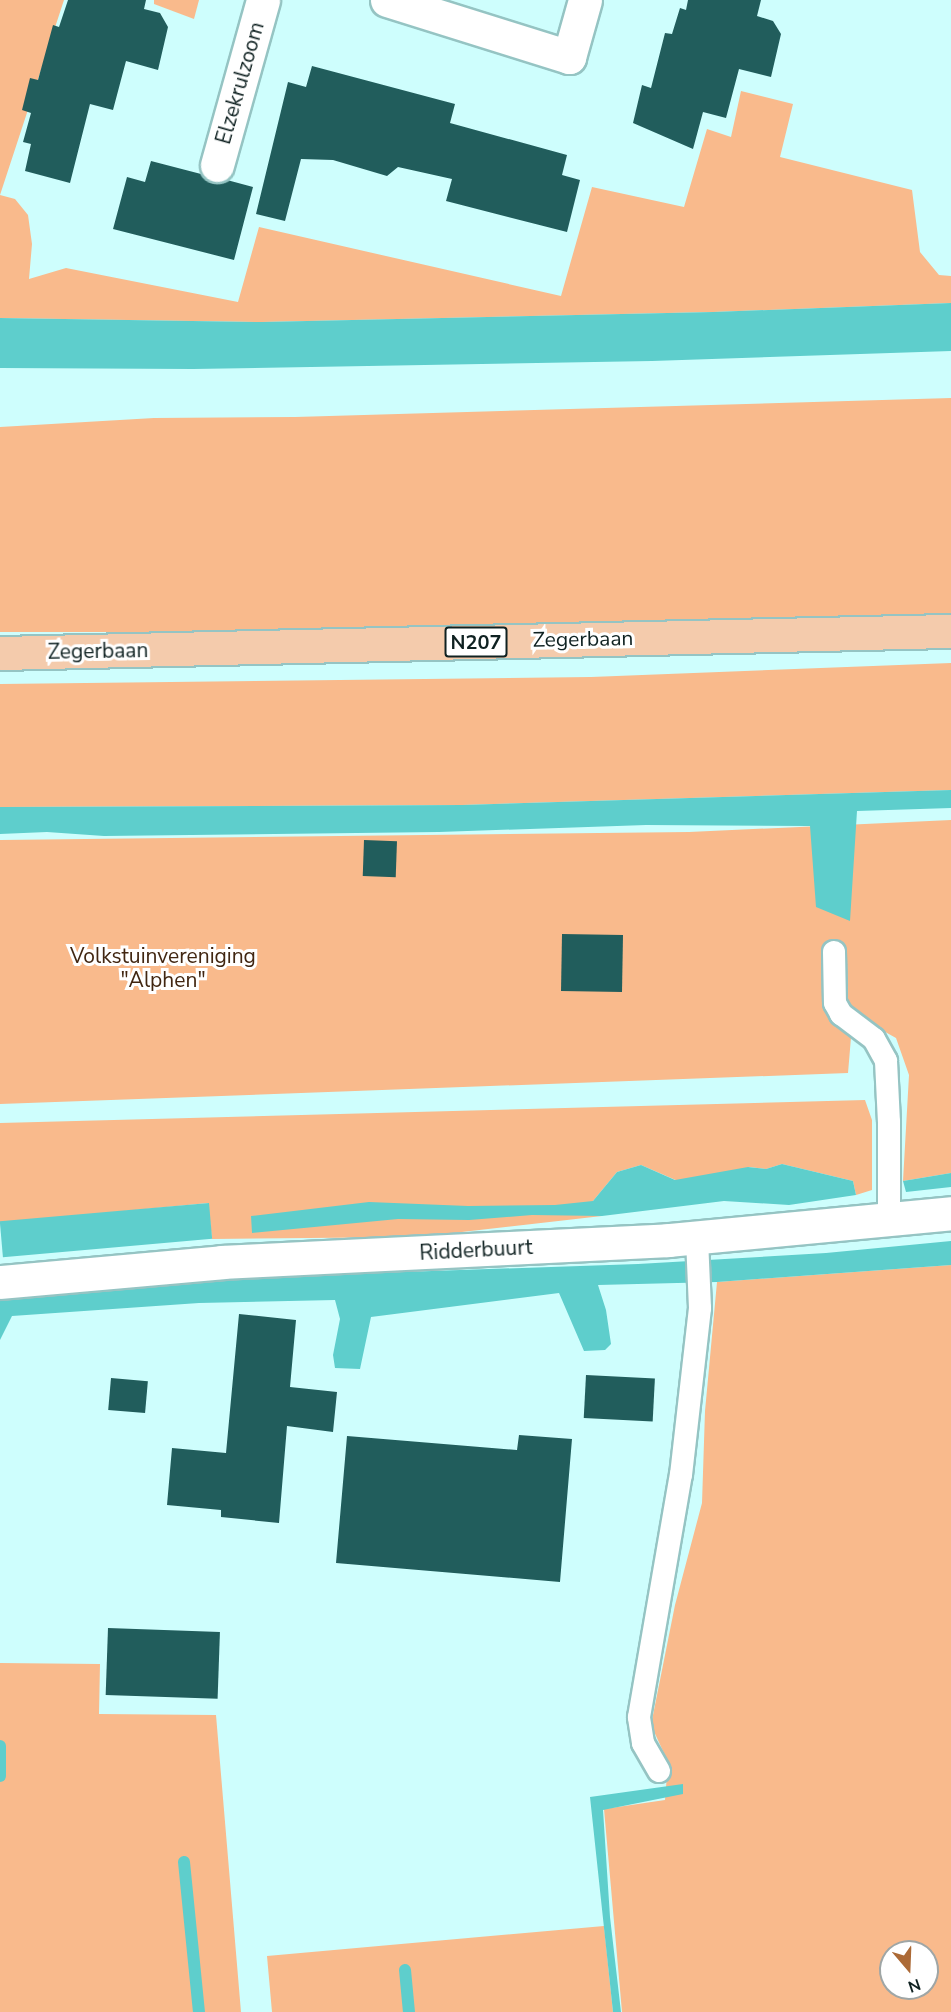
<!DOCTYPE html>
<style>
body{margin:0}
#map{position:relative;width:951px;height:2012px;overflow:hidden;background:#cefefd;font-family:"Nunito Sans",sans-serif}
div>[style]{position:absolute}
.green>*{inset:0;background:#f9ba8c}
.water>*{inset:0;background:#5ececc;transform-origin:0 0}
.stream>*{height:12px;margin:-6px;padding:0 6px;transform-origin:6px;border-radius:6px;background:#5ececc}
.building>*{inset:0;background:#215d5c;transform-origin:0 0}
.roads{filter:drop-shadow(2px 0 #95c4c3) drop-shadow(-2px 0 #95c4c3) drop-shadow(0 2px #95c4c3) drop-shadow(0 -2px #95c4c3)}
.lane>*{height:22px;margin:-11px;padding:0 11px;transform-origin:11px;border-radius:11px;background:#fff}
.street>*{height:33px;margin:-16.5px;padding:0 16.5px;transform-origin:16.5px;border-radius:16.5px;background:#fff}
.primary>*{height:33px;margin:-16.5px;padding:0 16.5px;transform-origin:16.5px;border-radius:16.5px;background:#f4cbac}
span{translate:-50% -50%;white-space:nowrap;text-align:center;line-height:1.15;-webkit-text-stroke:6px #fff;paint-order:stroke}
.shield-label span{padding:2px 4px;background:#fff;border:2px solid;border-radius:4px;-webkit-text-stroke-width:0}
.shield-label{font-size:20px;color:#0f2121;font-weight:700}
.street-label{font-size:21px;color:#0f2121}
.park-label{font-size:21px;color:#412611}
.north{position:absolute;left:879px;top:1940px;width:60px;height:60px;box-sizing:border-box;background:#fff;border:2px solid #9fa6a6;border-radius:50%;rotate:161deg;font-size:16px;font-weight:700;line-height:24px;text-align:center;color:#0f2121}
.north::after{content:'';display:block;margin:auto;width:21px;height:27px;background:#ac6a36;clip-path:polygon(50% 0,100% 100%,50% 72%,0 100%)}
</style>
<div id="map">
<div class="green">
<div style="clip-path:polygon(0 0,64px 0,0 195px,15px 199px,28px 215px,32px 244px,29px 279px,66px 268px,238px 302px,259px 227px,561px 296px,592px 187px,684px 207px,707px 129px,731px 137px,741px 91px,793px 104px,780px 157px,912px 190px,920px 252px,939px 275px,951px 276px,951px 303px,713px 312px,262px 322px,0 318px)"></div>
<div style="clip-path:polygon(154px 0,199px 0,194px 19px,154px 4px)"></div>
<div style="clip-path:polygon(951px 398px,951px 617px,395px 632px,0 632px,0 427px,154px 418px,295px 417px)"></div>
<div style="clip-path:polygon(951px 663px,951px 790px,462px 805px,0 807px,0 684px,591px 677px)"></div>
<div style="clip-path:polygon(951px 820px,951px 1173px,903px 1181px,909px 1075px,896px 1038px,853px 1014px,848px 1073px,0 1104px,0 840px,689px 832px)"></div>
<div style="clip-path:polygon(865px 1100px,872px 1120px,872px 1190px,856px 1195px,853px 1181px,782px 1164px,766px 1169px,749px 1167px,724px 1201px,641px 1165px,617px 1172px,593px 1201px,602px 1216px,418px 1237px,212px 1239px,208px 1203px,0 1223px,0 1123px)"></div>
<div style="clip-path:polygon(evenodd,951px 1265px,951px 2012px,622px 2012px,604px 1809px,665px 1800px,668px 1762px,651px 1725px,675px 1605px,702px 1503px,705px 1411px,717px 1282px,951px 1265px,891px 1952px,927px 1952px,927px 1988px,891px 1988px,891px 1952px)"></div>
<div style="clip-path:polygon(0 1663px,100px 1664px,99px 1714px,216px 1715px,241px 2012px,0 2012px)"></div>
<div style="clip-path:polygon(604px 1926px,613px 2012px,272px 2012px,267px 1956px)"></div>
</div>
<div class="water">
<div style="clip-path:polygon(951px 303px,951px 351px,652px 361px,193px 369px,0 368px,0 318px,262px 322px,713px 312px)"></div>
<div style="clip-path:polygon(951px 790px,951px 808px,857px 811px,850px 921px,816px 907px,810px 826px,646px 825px,439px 832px,104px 836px,47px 832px,0 834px,0 807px,462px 805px)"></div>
<div style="clip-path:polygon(782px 1164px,853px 1181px,856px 1195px,789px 1205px,724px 1201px,602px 1216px,532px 1215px,469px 1220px,398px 1219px,252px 1233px,251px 1216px,369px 1202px,468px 1206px,555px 1205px,593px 1201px,617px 1172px,641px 1165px,675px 1180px,748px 1167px,766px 1169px)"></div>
<div style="clip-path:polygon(951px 1173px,951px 1187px,906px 1192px,903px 1181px)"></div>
<div style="left:209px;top:1203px;width:36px;height:210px;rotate:85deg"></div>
<div style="clip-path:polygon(951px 1241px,951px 1265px,717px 1282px,598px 1285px,606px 1310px,611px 1344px,605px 1350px,584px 1351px,559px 1293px,371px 1317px,360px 1369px,335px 1368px,333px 1355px,340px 1319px,335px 1300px,199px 1303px,12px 1316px,0 1340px,0 1299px,197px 1279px,638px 1264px,826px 1253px)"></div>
<div style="clip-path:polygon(683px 1784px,683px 1794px,603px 1810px,610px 1917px,621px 2012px,613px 2012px,590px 1797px)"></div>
</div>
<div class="stream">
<div style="left:0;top:1746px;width:30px;rotate:90deg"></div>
<div style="left:184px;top:1862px;width:151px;rotate:84.3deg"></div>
<div style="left:405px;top:1970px;width:42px;rotate:84.6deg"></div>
</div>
<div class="building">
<div style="clip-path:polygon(68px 0,146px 0,144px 9px,160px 13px,168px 27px,158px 70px,126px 61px,113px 110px,90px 104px,70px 183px,25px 171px,31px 144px,23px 142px,31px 113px,22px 110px,30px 78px,38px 80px,53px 25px,59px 27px)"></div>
<div style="clip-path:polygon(688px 0,761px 0,757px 16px,773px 21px,781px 34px,771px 77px,739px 69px,726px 118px,703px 112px,693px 149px,633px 123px,642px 85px,651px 88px,665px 33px,672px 34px,680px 8px,686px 10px)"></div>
<div style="clip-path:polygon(312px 66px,455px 104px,450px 123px,567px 155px,562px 175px,580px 180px,567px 232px,446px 201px,452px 179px,398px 167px,387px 176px,333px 160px,301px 159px,285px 221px,256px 214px,288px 82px,306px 87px)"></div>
<div style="clip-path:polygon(151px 161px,201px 174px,213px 183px,227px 180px,253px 187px,234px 260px,113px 229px,127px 177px,145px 182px)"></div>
<div style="left:364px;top:840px;width:33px;height:36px;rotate:2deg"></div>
<div style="left:623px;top:935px;width:57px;height:61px;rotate:91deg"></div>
<div style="clip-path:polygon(239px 1314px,296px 1320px,290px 1387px,337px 1392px,333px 1432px,287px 1426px,279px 1523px,221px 1517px,221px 1510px,167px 1505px,172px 1448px,226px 1453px)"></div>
<div style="left:586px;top:1375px;width:69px;height:43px;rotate:3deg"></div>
<div style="left:111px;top:1378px;width:37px;height:32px;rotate:5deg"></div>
<div style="clip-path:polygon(519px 1435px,572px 1439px,560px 1582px,336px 1563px,347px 1436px,517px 1450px)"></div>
<div style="left:108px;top:1628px;width:112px;height:67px;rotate:2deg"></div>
</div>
<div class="roads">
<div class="lane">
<div style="left:834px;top:952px;width:51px;rotate:88.9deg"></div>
<div style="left:835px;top:1003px;width:13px;rotate:61deg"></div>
<div style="left:841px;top:1014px;width:41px;rotate:37.1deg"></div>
<div style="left:874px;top:1039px;width:25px;rotate:61deg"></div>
<div style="left:886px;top:1061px;width:61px;rotate:87.2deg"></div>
<div style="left:889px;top:1122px;width:97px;rotate:90deg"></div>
<div style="left:659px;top:1771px;width:32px;rotate:-120deg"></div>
<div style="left:643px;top:1743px;width:26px;rotate:-99deg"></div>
<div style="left:639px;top:1717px;width:246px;rotate:-80.2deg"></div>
<div style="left:681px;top:1475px;width:168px;rotate:-83.5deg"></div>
<div style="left:700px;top:1308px;width:70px;rotate:-92.5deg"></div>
</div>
<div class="street">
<div style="left:387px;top:0;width:191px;rotate:17.4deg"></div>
<div style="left:569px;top:57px;width:59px;rotate:-74.3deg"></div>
<div style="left:217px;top:165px;width:171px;rotate:-74.4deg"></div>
<div style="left:0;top:1282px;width:223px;rotate:-5.1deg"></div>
<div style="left:222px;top:1262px;width:447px;rotate:-2.8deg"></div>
<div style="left:668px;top:1240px;width:284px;rotate:-5.4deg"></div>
</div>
<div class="primary">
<div style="left:0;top:653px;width:951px;rotate:-1.33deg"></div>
</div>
</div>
<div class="shield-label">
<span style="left:476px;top:642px">N207</span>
</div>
<div class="street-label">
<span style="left:240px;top:83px;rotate:-74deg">Elzekrulzoom</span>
<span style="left:583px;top:639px;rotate:-1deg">Zegerbaan</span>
<span style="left:98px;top:651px;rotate:-1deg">Zegerbaan</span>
<span style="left:476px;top:1250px;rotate:-3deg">Ridderbuurt</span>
</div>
<div class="park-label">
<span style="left:163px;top:968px">Volkstuinvereniging<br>"Alphen"</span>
</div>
<div class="north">N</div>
</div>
